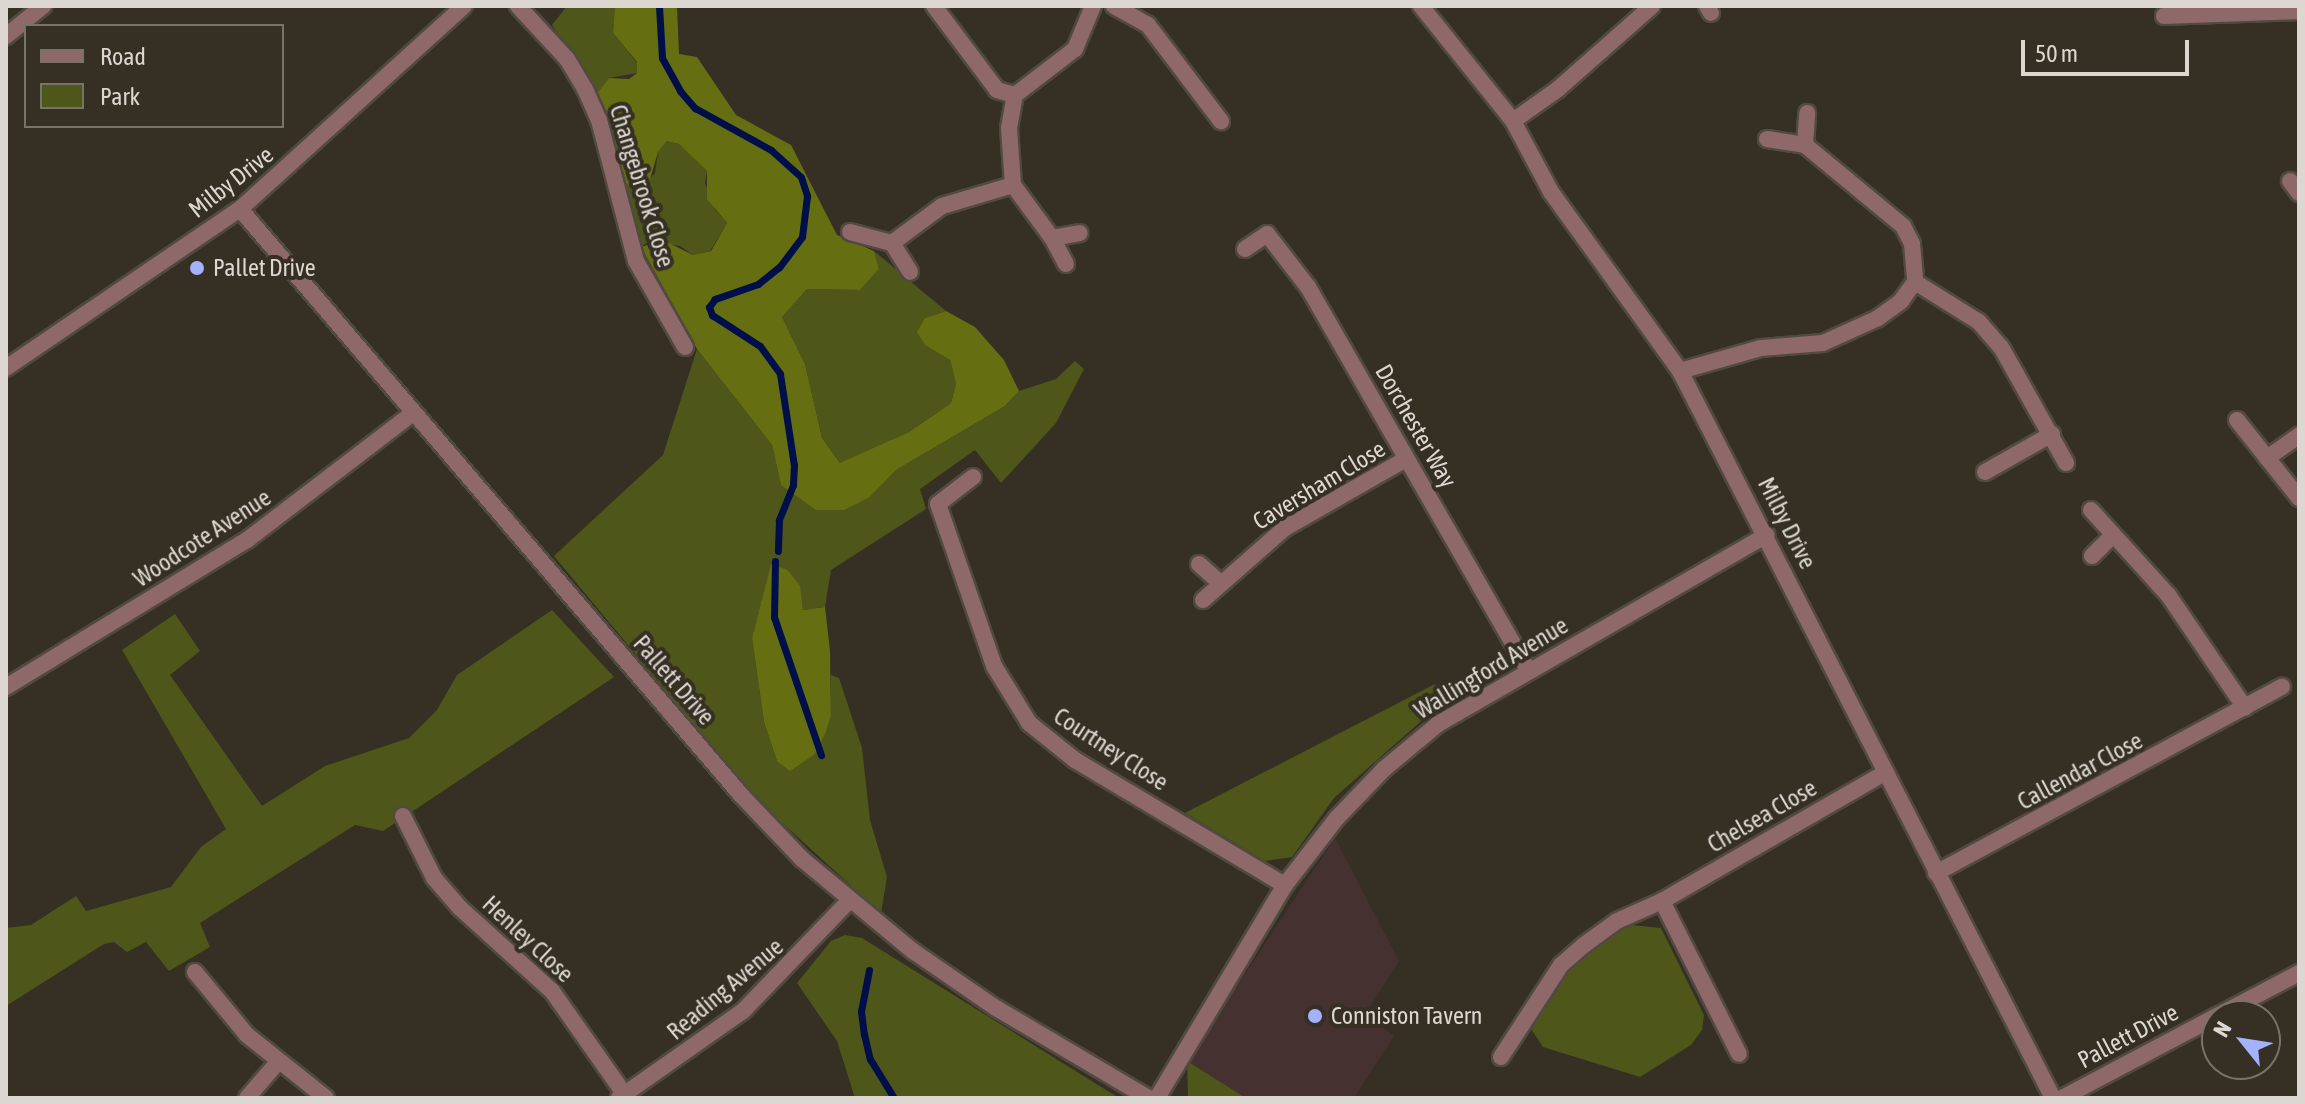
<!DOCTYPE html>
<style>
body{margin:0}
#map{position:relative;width:2305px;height:1104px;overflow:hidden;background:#352f24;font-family:"Asap Condensed",sans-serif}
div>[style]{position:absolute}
.commercial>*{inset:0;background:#463131}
.green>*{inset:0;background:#4f5619}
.forest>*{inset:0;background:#656e11}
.stream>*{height:7px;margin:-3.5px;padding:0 3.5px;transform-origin:3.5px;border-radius:3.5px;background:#000f49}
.roads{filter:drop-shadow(2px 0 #504a40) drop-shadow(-2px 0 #504a40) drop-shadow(0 2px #504a40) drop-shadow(0 -2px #504a40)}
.minor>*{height:16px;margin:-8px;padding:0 8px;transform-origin:8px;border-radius:8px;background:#8f686a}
.dots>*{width:22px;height:22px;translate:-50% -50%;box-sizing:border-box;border:4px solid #352f24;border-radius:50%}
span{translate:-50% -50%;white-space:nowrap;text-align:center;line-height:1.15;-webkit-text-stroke:8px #352f24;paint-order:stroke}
.street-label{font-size:24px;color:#dcd8d1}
.poi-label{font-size:24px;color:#dcd8d1}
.left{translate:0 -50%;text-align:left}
.frame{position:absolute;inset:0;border:8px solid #dcd8d1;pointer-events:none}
.legend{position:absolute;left:24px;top:24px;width:260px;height:104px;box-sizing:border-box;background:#352f24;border:2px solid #787369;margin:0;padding:10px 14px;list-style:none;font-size:24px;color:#dcd8d1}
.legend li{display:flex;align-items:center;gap:16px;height:40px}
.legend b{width:40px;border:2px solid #787369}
.north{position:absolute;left:2201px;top:1000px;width:80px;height:80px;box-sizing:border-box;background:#352f24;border:2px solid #787369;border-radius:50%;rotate:300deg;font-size:22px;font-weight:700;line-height:32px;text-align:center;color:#dcd8d1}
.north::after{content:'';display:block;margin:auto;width:28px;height:36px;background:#a4b2fc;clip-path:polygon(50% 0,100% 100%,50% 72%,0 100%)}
.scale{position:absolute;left:2021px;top:40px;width:168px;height:36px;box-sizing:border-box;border:4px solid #dcd8d1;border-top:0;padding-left:10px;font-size:24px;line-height:28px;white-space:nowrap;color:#dcd8d1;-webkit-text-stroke:6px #352f24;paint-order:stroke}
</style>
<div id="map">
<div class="commercial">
<div style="clip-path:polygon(1335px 838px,1399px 961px,1366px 1013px,1394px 1036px,1354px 1098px,1246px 1098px,1187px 1061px)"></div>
</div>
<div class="green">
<div style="clip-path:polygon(567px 6px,615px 6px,613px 33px,637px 63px,637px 73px,609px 78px,597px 93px,552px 25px)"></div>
<div style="clip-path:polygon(667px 141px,679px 144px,707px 171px,705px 183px,714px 208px,727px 223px,710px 251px,693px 255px,680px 246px,649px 241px,641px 247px,622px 179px,636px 193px,655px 173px,658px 152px)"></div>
<div style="clip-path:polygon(874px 251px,946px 311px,925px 318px,926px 346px,950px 360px,956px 384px,951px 403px,909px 432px,841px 464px,822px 438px,805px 364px,782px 317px,807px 289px,860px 290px,879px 269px)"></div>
<div style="clip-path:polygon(697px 349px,772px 445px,781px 485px,870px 497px,896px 470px,1005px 406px,1019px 391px,1056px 379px,1075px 361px,1084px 369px,1056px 423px,1001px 483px,975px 450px,920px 489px,926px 509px,831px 570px,825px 607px,803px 610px,799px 586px,788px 570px,771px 565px,752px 638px,764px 722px,777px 761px,831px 715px,831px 675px,839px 678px,862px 748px,870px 820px,887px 877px,881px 913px,756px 799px,554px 556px,663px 455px)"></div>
<div style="clip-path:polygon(552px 610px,614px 677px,383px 831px,355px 825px,200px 923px,210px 947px,169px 971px,146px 942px,127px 952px,114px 942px,104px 944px,6px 1006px,6px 928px,31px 925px,76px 896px,86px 911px,171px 887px,201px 847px,226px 829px,122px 650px,175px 614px,200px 651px,170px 675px,262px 806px,325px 766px,409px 738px,437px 710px,457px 675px)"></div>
<div style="clip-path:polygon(1435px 684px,1445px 700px,1334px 798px,1292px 857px,1265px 861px,1185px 813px)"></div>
<div style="clip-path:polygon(1631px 925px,1661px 928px,1704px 1015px,1702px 1030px,1691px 1045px,1640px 1077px,1543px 1047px,1531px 1029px,1566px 971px,1589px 950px)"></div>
<div style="clip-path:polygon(845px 935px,862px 938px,1119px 1098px,855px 1098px,837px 1041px,797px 983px,831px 941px)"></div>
<div style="clip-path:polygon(1187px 1061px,1246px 1098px,1188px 1098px)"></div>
</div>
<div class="forest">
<div style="clip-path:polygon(615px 6px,677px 6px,679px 54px,697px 57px,736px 115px,791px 145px,837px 235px,874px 251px,879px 269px,860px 290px,807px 289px,782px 317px,805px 364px,822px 438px,840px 463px,909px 432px,951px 403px,956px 384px,950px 360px,926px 346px,917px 332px,925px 318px,946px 311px,975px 327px,1004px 360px,1019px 391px,1005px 406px,896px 470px,870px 497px,844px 510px,816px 510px,781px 485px,772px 445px,697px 349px,641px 247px,663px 240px,693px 255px,711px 251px,727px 223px,707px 199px,707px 171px,679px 144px,667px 141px,658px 152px,646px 193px,636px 193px,622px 179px,597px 93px,609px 78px,629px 79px,637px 73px,637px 62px,613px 33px)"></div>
<div style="clip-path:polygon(771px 564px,788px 570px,800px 586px,803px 610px,825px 607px,830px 651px,831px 715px,825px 734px,815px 754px,790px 771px,777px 761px,764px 722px,752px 638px)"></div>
</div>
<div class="stream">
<div style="left:659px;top:6px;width:52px;rotate:86.7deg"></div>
<div style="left:662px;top:58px;width:38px;rotate:61deg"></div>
<div style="left:680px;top:91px;width:23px;rotate:49deg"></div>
<div style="left:695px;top:108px;width:87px;rotate:28.9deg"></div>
<div style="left:771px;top:150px;width:40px;rotate:42deg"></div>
<div style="left:801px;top:177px;width:20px;rotate:72deg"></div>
<div style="left:807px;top:196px;width:41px;rotate:97deg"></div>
<div style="left:802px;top:237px;width:38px;rotate:127deg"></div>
<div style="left:779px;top:267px;width:27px;rotate:141deg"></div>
<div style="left:758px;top:284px;width:46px;rotate:160.8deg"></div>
<div style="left:715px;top:299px;width:10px;rotate:127deg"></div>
<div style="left:709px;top:307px;width:9px;rotate:69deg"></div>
<div style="left:712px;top:315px;width:57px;rotate:32.9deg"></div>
<div style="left:760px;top:346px;width:34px;rotate:54deg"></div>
<div style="left:780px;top:374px;width:92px;rotate:81.3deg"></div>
<div style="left:794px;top:465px;width:20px;rotate:93deg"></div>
<div style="left:793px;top:485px;width:38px;rotate:112deg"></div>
<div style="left:779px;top:520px;width:31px;rotate:92deg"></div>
<div style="left:775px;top:561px;width:56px;rotate:91deg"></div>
<div style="left:774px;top:617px;width:146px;rotate:71.2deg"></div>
<div style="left:869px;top:970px;width:42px;rotate:101deg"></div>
<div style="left:861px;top:1011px;width:23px;rotate:83deg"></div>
<div style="left:864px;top:1034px;width:26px;rotate:77deg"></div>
<div style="left:870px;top:1059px;width:46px;rotate:58.4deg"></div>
</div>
<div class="roads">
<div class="minor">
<div style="left:518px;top:6px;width:72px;rotate:47.2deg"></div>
<div style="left:567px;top:59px;width:35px;rotate:59deg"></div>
<div style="left:585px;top:89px;width:34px;rotate:66deg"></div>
<div style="left:599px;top:120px;width:146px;rotate:75.3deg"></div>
<div style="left:636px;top:261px;width:99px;rotate:60.3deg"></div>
<div style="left:934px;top:6px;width:105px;rotate:53.1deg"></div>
<div style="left:997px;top:90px;width:19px;rotate:16deg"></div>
<div style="left:1114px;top:6px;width:39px;rotate:29deg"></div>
<div style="left:1148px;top:25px;width:121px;rotate:52.8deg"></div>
<div style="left:1421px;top:6px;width:147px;rotate:51.3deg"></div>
<div style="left:1513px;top:121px;width:81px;rotate:61.8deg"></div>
<div style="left:1551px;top:192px;width:221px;rotate:54.2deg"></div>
<div style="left:1680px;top:371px;width:817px;rotate:62.84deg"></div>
<div style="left:1707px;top:6px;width:8px;rotate:60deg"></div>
<div style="left:2164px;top:16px;width:135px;rotate:-2.1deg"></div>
<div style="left:6px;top:36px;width:48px;rotate:-39deg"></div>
<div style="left:1513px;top:121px;width:55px;rotate:-35.4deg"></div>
<div style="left:1558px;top:89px;width:125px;rotate:-41.4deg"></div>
<div style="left:1767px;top:139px;width:38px;rotate:9deg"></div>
<div style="left:1805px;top:145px;width:127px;rotate:39.6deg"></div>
<div style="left:1903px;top:226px;width:20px;rotate:63deg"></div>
<div style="left:1912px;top:244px;width:38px;rotate:85deg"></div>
<div style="left:1915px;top:282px;width:75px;rotate:32deg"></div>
<div style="left:1979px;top:322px;width:33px;rotate:49deg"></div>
<div style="left:2001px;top:347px;width:133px;rotate:60.7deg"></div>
<div style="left:1805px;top:145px;width:32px;rotate:-86deg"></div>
<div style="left:2290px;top:181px;width:15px;rotate:53deg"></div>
<div style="left:1013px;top:185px;width:66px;rotate:53.7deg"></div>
<div style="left:240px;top:209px;width:771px;rotate:49.47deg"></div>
<div style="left:741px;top:795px;width:88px;rotate:46.4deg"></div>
<div style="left:802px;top:859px;width:144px;rotate:39.7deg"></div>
<div style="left:913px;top:951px;width:101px;rotate:34.5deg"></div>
<div style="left:996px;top:1008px;width:177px;rotate:30.6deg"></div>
<div style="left:850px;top:232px;width:43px;rotate:14.7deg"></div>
<div style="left:892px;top:243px;width:62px;rotate:-36.5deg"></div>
<div style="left:942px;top:206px;width:74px;rotate:-16.5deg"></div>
<div style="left:1013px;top:185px;width:57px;rotate:-94deg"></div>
<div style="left:1009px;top:128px;width:34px;rotate:-80deg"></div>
<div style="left:1015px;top:95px;width:76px;rotate:-37.5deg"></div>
<div style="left:1075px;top:49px;width:47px;rotate:-67.3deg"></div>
<div style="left:892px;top:243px;width:34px;rotate:58deg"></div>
<div style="left:1245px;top:249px;width:27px;rotate:-34deg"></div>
<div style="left:1267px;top:234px;width:67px;rotate:52.3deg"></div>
<div style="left:1308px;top:287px;width:443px;rotate:60.1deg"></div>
<div style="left:1066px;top:264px;width:30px;rotate:-118deg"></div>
<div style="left:1052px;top:238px;width:28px;rotate:-10deg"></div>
<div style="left:6px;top:368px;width:283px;rotate:-34.2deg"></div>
<div style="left:240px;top:209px;width:302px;rotate:-42.2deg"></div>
<div style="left:1680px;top:371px;width:84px;rotate:-15.9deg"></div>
<div style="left:1761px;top:348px;width:62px;rotate:-4.6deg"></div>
<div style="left:1823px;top:343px;width:60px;rotate:-24.4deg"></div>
<div style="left:1878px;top:318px;width:29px;rotate:-36deg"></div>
<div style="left:1901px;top:301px;width:24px;rotate:-54deg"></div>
<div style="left:2237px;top:420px;width:100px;rotate:51.5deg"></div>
<div style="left:2267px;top:458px;width:39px;rotate:-35deg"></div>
<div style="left:1985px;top:472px;width:77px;rotate:-29.6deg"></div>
<div style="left:973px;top:477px;width:44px;rotate:142.4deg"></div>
<div style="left:938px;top:504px;width:171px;rotate:70.9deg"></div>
<div style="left:994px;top:666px;width:67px;rotate:58.4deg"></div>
<div style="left:1029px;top:723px;width:59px;rotate:38.8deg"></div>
<div style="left:1075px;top:760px;width:244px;rotate:30.8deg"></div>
<div style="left:2091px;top:510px;width:116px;rotate:47.8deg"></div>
<div style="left:2169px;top:596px;width:135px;rotate:55.8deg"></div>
<div style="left:2092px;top:556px;width:30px;rotate:-45deg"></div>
<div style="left:1199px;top:564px;width:28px;rotate:42deg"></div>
<div style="left:1203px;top:600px;width:109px;rotate:-41.3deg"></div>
<div style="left:1285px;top:528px;width:139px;rotate:-29.7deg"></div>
<div style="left:6px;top:687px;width:282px;rotate:-31.4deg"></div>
<div style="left:247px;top:540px;width:209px;rotate:-37.4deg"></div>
<div style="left:403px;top:816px;width:69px;rotate:63.4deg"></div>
<div style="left:434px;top:878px;width:40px;rotate:49deg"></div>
<div style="left:460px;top:908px;width:124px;rotate:42.1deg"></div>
<div style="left:552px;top:991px;width:127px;rotate:54.9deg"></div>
<div style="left:1936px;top:873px;width:393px;rotate:-28.3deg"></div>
<div style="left:1662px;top:901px;width:171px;rotate:63.3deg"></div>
<div style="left:195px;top:972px;width:82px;rotate:50.5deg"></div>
<div style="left:247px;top:1035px;width:101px;rotate:38.6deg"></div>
<div style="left:2217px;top:1016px;width:93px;rotate:-27.7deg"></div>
<div style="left:1501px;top:1057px;width:110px;rotate:-56.9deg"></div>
<div style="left:1561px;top:965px;width:30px;rotate:-41deg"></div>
<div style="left:1584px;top:945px;width:41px;rotate:-36deg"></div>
<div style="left:1617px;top:921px;width:49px;rotate:-24deg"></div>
<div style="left:1662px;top:901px;width:258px;rotate:-29.9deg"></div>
<div style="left:247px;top:1098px;width:48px;rotate:-49.3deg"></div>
<div style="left:619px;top:1098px;width:151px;rotate:-35.1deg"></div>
<div style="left:743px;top:1011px;width:151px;rotate:-46.1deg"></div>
<div style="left:1157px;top:1098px;width:249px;rotate:-59deg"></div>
<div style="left:1285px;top:885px;width:83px;rotate:-52.3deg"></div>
<div style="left:1336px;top:819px;width:69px;rotate:-46.2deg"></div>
<div style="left:1384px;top:769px;width:70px;rotate:-39.8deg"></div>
<div style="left:1438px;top:724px;width:379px;rotate:-29.9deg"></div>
<div style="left:2062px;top:1098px;width:175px;rotate:-27.9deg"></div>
</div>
</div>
<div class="dots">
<div style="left:197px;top:268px;background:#a4b2fc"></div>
<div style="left:1315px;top:1016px;background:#a4b2fc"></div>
</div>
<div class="street-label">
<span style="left:231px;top:182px;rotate:-38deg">Milby Drive</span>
<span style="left:642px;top:186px;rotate:73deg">Changebrook Close</span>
<span style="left:1416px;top:426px;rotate:60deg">Dorchester Way</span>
<span style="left:1319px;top:485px;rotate:-31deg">Caversham Close</span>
<span style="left:1787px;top:523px;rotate:63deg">Milby Drive</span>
<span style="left:202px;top:538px;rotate:-33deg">Woodcote Avenue</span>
<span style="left:1491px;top:668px;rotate:-31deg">Wallingford Avenue</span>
<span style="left:674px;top:680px;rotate:49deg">Pallett Drive</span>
<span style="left:1111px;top:749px;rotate:33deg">Courtney Close</span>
<span style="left:2080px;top:771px;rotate:-28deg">Callendar Close</span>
<span style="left:1762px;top:816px;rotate:-30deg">Chelsea Close</span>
<span style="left:528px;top:939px;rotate:43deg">Henley Close</span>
<span style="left:725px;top:989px;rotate:-40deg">Reading Avenue</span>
<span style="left:2128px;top:1036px;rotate:-28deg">Pallett Drive</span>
</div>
<div class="poi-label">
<span class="left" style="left:213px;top:268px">Pallet Drive</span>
<span class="left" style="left:1331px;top:1016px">Conniston Tavern</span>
</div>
<div class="frame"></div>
<ul class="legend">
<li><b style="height:10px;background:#8f686a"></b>Road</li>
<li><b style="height:22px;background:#4f5619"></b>Park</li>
</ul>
<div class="north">N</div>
<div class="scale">50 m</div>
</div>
